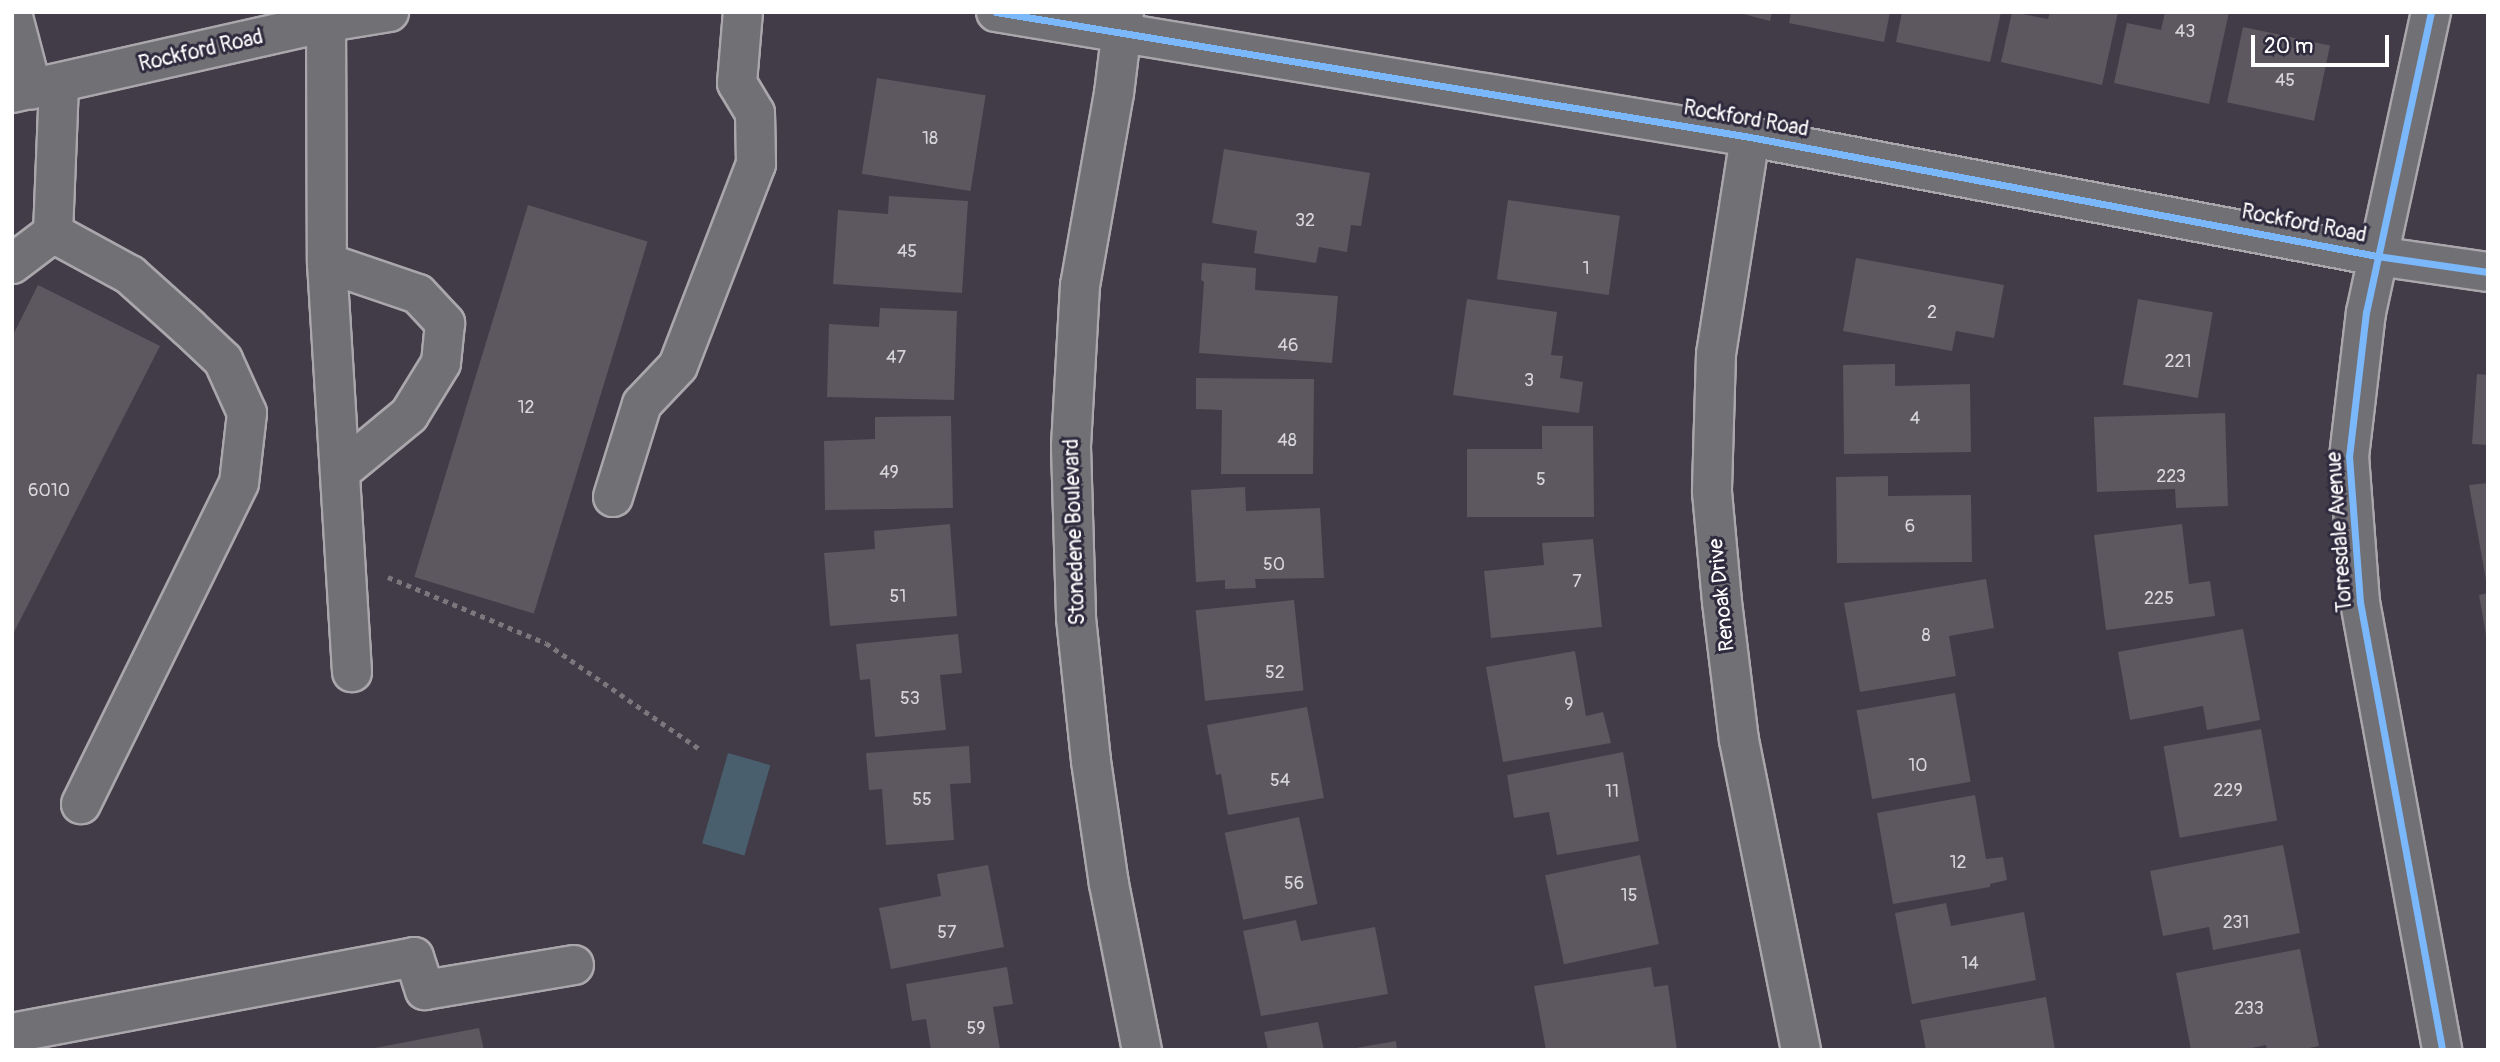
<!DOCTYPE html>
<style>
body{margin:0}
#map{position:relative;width:2500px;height:1062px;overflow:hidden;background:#413c47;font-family:Pangolin,sans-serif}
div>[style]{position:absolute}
.water>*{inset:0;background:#495f6e;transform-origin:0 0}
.building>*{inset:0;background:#5d5760;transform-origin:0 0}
.path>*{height:4.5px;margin-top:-2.25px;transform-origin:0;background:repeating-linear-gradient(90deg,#7a787d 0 5px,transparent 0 10px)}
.roads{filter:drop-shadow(2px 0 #aaa7ac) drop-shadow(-2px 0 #aaa7ac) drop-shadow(0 2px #aaa7ac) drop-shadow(0 -2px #aaa7ac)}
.minor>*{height:38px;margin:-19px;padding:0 19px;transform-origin:19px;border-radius:19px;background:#717074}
.cycleway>*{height:7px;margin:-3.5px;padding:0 3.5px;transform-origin:3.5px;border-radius:3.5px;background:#7ab7fb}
span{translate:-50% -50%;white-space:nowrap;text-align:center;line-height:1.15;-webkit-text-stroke:6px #2f2a3d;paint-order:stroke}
.number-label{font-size:18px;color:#d6d5d7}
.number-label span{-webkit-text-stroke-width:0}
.street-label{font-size:21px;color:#fff}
.frame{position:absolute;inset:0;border:14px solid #fff;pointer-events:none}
.scale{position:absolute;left:2251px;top:35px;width:138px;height:32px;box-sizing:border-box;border:4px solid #fff;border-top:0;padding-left:9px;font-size:21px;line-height:24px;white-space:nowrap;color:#fff;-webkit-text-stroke:5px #2f2a3d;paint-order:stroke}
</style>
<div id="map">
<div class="water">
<div style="left:728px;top:753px;width:44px;height:94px;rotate:16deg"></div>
</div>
<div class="building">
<div style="clip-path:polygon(1736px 12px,1772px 12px,1770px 21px)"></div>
<div style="clip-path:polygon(1791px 12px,1890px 12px,1884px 42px,1789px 23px)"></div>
<div style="clip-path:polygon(1902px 12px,2001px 12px,1990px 62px,1896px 42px)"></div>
<div style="clip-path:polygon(2012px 12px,2048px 19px,2050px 12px,2118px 12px,2102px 85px,2001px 62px)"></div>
<div style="clip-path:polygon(2165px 12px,2229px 12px,2209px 104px,2114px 83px,2127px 23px,2161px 30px)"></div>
<div style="left:2243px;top:27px;width:89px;height:77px;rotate:12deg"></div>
<div style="left:877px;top:78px;width:110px;height:97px;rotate:9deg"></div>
<div style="clip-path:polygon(1224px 149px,1370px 173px,1361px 226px,1351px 225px,1347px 252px,1319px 247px,1316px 263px,1254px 253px,1257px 231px,1212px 223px)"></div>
<div style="clip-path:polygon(889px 196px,968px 201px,962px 293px,833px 284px,838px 210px,888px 214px)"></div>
<div style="left:1508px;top:200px;width:113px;height:80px;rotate:8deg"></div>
<div style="left:528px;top:205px;width:125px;height:389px;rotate:17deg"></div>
<div style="clip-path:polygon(1856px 258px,2004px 285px,1994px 338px,1956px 331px,1952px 351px,1843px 331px)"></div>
<div style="clip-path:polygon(1202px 263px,1256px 268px,1255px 290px,1338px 296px,1332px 363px,1199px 353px,1204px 282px,1201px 280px)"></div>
<div style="clip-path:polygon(38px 285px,160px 346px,12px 636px,12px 337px)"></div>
<div style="clip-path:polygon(1467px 299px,1557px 312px,1551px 355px,1563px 356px,1560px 378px,1583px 382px,1579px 413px,1453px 395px)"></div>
<div style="left:2138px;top:299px;width:76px;height:87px;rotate:10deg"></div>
<div style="clip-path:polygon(880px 308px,957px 311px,954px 400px,827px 397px,829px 324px,879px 327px)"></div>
<div style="clip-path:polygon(1895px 364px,1895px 386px,1970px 384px,1971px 452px,1844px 454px,1843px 365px)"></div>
<div style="clip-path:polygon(2477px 374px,2488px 375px,2488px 445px,2472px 444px)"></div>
<div style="clip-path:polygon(1196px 378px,1314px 379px,1313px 474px,1221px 474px,1222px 410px,1196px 409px)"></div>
<div style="clip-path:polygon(2225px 413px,2228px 506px,2176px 508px,2175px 489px,2097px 492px,2094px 417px)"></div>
<div style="clip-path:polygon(951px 416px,953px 508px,825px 510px,824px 441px,875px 439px,875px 417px)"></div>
<div style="clip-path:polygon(1542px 426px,1593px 426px,1594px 517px,1467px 517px,1467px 449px,1542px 449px)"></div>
<div style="clip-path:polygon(1888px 476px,1888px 496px,1971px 495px,1972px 562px,1837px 563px,1836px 477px)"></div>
<div style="clip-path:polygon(2488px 483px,2488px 580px,2486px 580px,2469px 485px)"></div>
<div style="clip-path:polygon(1245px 487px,1246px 511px,1320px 508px,1324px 578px,1255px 579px,1256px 588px,1225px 589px,1225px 580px,1196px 582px,1191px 490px)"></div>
<div style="clip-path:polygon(950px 524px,957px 616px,830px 626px,824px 553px,875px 549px,874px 531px)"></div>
<div style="clip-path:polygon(2182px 524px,2189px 584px,2210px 581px,2215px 616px,2106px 630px,2094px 535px)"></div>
<div style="clip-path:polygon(1593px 539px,1602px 627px,1491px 638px,1484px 571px,1544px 565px,1542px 543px)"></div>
<div style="clip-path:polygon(1986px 579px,1994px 628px,1949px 636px,1956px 676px,1860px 692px,1844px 603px)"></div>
<div style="clip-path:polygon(2488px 593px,2488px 635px,2486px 635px,2479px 595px)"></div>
<div style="left:1294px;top:600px;width:91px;height:99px;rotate:84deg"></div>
<div style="clip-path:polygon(2243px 629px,2260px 720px,2207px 730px,2203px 706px,2130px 720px,2118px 652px)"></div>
<div style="clip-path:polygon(958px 634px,962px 673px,940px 675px,946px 730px,875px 737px,870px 679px,860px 680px,856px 644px)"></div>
<div style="clip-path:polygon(1575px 651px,1586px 716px,1603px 712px,1611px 743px,1503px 762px,1486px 667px)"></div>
<div style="left:1955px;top:693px;width:90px;height:100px;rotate:80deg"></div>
<div style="clip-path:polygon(1307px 707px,1324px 798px,1228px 815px,1221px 774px,1216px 775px,1207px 725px)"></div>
<div style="left:2261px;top:729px;width:93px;height:99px;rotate:80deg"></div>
<div style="clip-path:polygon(969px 746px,971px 783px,950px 784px,954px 840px,886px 845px,882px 789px,869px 790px,866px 753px)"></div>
<div style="clip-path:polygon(1623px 752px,1639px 841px,1557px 855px,1549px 812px,1514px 818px,1507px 775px)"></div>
<div style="clip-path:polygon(1975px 795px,1986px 859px,2003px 857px,2007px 880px,1990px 884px,1990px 887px,1893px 904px,1877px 813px)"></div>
<div style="left:1299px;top:817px;width:89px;height:76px;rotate:78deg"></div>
<div style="clip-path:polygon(2283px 845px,2300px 933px,2213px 950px,2209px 927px,2163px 936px,2150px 871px)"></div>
<div style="left:1640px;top:855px;width:91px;height:97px;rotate:78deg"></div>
<div style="clip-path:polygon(988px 865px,1004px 947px,891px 969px,879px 908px,941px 896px,937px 874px)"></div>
<div style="clip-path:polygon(1946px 903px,1951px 926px,2024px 912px,2036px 980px,1912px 1004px,1895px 913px)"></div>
<div style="clip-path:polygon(1296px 920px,1301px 941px,1375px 927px,1388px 994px,1261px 1016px,1243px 931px)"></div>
<div style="clip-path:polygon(2300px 949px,2319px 1046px,2299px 1050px,2267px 1050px,2266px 1045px,2241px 1050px,2191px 1050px,2176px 973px)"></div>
<div style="clip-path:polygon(1007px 967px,1013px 1004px,993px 1007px,1000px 1050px,931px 1050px,926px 1019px,912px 1021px,906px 984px)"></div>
<div style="clip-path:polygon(1651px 967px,1654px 987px,1668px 985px,1677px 1050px,1546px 1050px,1534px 986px)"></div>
<div style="clip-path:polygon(2046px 997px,2055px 1050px,1926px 1050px,1920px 1020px)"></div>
<div style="clip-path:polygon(1318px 1022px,1324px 1050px,1268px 1050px,1264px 1032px)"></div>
<div style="clip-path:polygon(479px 1028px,484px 1050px,375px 1050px,375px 1048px)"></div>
<div style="clip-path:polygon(1396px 1041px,1397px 1050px,1357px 1050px,1356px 1048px)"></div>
</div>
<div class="path">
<div style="left:388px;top:577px;width:171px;rotate:22.7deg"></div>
<div style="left:546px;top:643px;width:188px;rotate:34.6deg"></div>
</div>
<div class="roads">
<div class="minor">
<div style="left:326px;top:12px;width:251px;rotate:89.8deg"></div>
<div style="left:327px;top:263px;width:410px;rotate:86.5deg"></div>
<div style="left:996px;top:12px;width:764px;rotate:9.41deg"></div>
<div style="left:1750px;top:137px;width:638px;rotate:10.75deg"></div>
<div style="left:2377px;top:256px;width:112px;rotate:8.2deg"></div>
<div style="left:1124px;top:12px;width:82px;rotate:97deg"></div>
<div style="left:1114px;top:93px;width:195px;rotate:100deg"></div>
<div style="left:1080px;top:285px;width:162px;rotate:93.2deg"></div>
<div style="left:1071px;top:447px;width:171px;rotate:88.3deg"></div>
<div style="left:1076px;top:618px;width:144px;rotate:84deg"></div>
<div style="left:1091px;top:761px;width:124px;rotate:81.7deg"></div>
<div style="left:1109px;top:884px;width:169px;rotate:78.8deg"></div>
<div style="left:2431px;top:12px;width:307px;rotate:102.2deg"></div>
<div style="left:2366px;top:312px;width:145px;rotate:96.7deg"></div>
<div style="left:2349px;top:456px;width:146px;rotate:85.7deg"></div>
<div style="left:2360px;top:602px;width:455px;rotate:79.6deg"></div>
<div style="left:12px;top:13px;width:79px;rotate:75.3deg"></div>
<div style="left:59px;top:84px;width:149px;rotate:92.3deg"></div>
<div style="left:53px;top:233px;width:88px;rotate:28.6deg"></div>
<div style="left:130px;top:275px;width:79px;rotate:41.9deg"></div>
<div style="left:189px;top:328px;width:47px;rotate:43.3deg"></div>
<div style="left:223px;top:360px;width:58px;rotate:65.6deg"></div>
<div style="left:247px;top:413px;width:70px;rotate:96.5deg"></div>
<div style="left:239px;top:483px;width:358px;rotate:116.2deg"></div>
<div style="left:12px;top:93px;width:324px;rotate:-12.7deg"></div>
<div style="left:328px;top:22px;width:62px;rotate:-9.3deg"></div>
<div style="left:1750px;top:137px;width:220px;rotate:98.9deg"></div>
<div style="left:1716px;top:354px;width:138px;rotate:91.7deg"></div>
<div style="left:1712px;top:492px;width:110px;rotate:84.8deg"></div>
<div style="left:1722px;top:602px;width:139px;rotate:83deg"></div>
<div style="left:1739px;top:740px;width:316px;rotate:78.7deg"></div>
<div style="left:327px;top:263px;width:96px;rotate:18.8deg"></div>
<div style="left:418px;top:294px;width:40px;rotate:47deg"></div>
<div style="left:445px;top:323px;width:40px;rotate:95.7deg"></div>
<div style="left:441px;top:363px;width:61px;rotate:121.6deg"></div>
<div style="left:409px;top:415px;width:89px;rotate:140.4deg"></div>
<div style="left:12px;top:264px;width:51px;rotate:-37.1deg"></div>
<div style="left:613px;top:497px;width:97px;rotate:-72.7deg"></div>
<div style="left:642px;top:404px;width:52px;rotate:-46.5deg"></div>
<div style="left:678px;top:366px;width:217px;rotate:-68.9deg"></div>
<div style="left:756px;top:164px;width:51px;rotate:-91.1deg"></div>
<div style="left:755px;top:113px;width:35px;rotate:-121deg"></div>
<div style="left:737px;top:83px;width:71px;rotate:-85.2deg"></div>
<div style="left:12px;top:1033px;width:409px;rotate:-10.7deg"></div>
<div style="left:414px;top:957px;width:35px;rotate:72deg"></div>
<div style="left:425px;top:990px;width:151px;rotate:-9.5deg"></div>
</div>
</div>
<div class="cycleway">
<div style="left:996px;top:12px;width:764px;rotate:9.41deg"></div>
<div style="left:1750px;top:137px;width:638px;rotate:10.75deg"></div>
<div style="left:2377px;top:256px;width:112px;rotate:8.2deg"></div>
<div style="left:2431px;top:12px;width:307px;rotate:102.2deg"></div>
<div style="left:2366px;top:312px;width:145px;rotate:96.7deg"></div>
<div style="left:2349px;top:456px;width:146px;rotate:85.7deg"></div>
<div style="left:2360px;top:602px;width:455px;rotate:79.6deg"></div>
</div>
<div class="number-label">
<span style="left:2185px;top:32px">43</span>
<span style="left:2285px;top:81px">45</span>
<span style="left:930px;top:139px">18</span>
<span style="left:1305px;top:221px">32</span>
<span style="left:907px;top:252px">45</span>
<span style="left:1586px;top:269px">1</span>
<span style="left:1932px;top:313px">2</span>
<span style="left:1288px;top:346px">46</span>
<span style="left:896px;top:358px">47</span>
<span style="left:2178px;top:362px">221</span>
<span style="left:1529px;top:381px">3</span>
<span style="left:526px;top:408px">12</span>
<span style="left:1915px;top:419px">4</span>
<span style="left:1287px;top:441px">48</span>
<span style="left:889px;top:473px">49</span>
<span style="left:2171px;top:477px">223</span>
<span style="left:1541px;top:480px">5</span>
<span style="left:49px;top:491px">6010</span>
<span style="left:1910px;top:527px">6</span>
<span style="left:1274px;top:565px">50</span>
<span style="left:1577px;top:582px">7</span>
<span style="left:898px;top:597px">51</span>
<span style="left:2159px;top:599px">225</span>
<span style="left:1926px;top:636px">8</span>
<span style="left:1275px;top:673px">52</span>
<span style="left:910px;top:699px">53</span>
<span style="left:1569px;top:705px">9</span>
<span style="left:1918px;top:766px">10</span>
<span style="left:1280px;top:781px">54</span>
<span style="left:2228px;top:791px">229</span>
<span style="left:1612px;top:792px">11</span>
<span style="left:922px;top:800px">55</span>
<span style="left:1958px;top:863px">12</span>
<span style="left:1294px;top:884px">56</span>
<span style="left:1629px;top:896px">15</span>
<span style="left:2236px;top:923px">231</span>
<span style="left:947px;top:933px">57</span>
<span style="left:1970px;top:964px">14</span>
<span style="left:2249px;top:1009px">233</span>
<span style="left:976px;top:1029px">59</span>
</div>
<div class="street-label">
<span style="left:201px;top:51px;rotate:-13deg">Rockford Road</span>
<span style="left:1746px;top:119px;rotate:10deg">Rockford Road</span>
<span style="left:2304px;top:224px;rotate:11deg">Rockford Road</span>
<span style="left:1075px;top:532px;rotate:-92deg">Stonedene Boulevard</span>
<span style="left:2340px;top:532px;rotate:-94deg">Torresdale Avenue</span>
<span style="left:1722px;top:595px;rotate:-96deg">Renoak Drive</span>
</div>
<div class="frame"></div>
<div class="scale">20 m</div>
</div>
